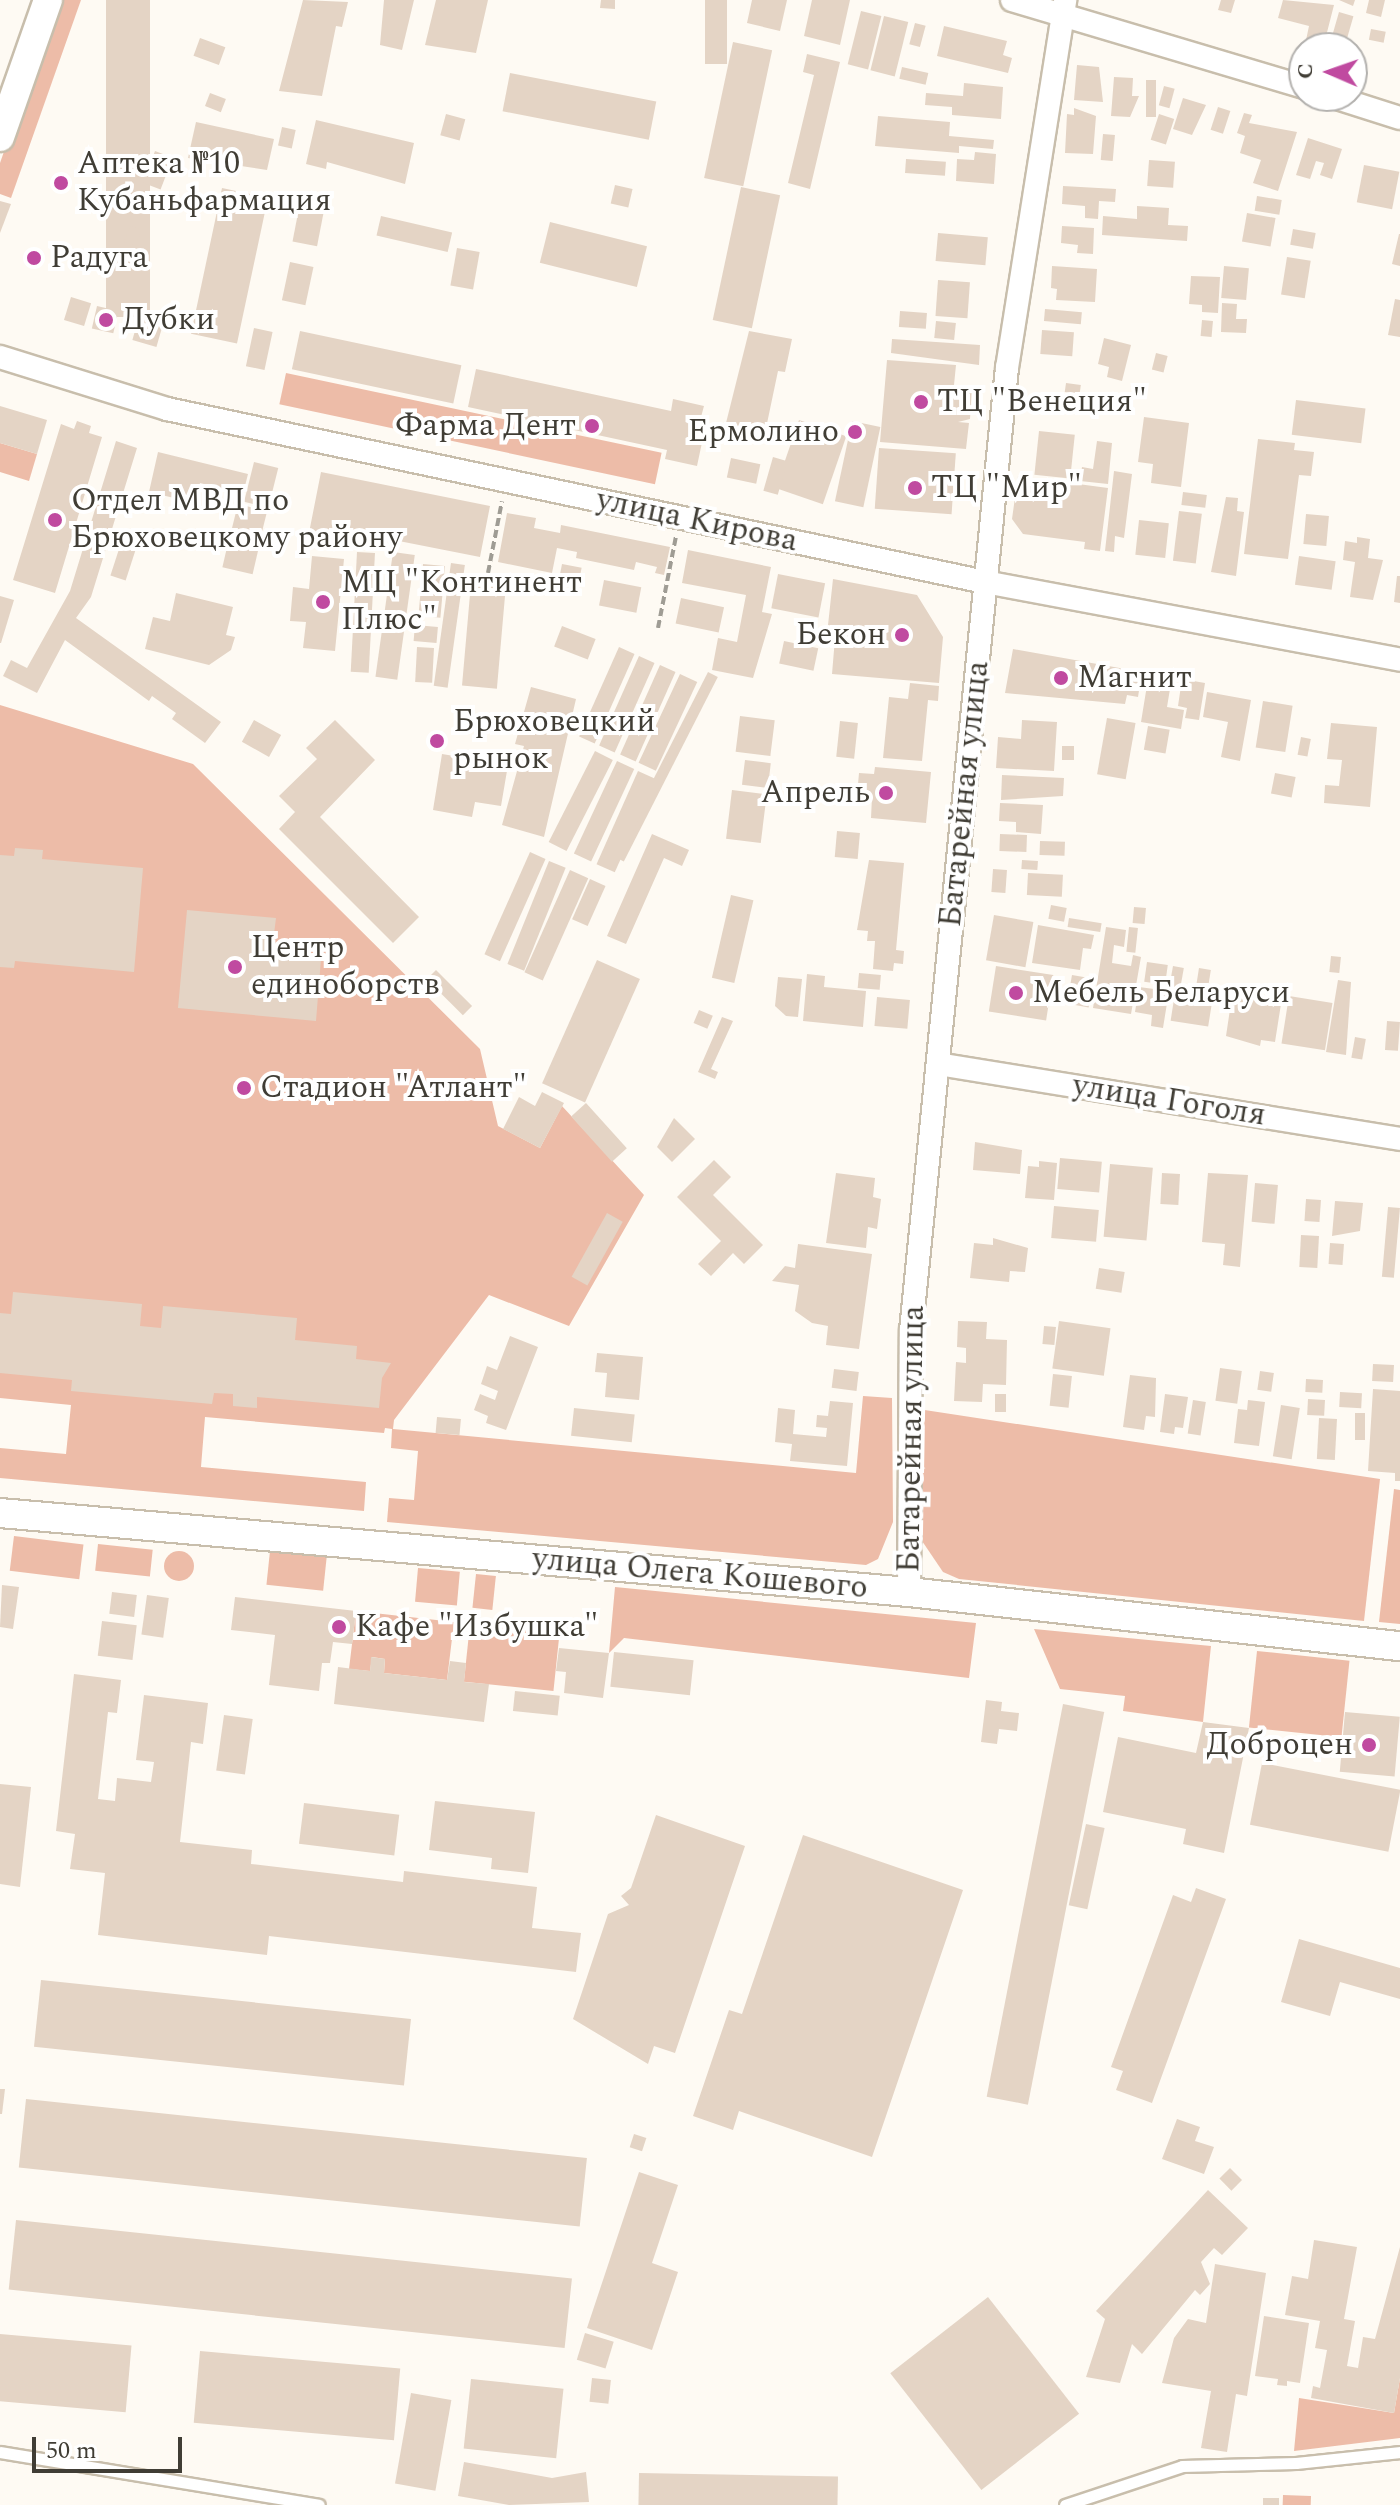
<!DOCTYPE html>
<meta charset="utf-8">
<style>
body{margin:0}
#map{position:relative;width:1400px;height:2505px;overflow:hidden;background:#fefaf3;font-family:Spectral,serif}
div>[style]{position:absolute}
.green>*{inset:0;background:#edbca8;transform-origin:0 0}
.round{border-radius:50%}
.building>*{inset:0;background:#e4d4c5;transform-origin:0 0}
.path>*{height:4px;margin-top:-2px;transform-origin:0;background:repeating-linear-gradient(90deg,#9f9c94 0 8px,transparent 0 12px)}
.roads{filter:drop-shadow(2px 0 #c8beac) drop-shadow(-2px 0 #c8beac) drop-shadow(0 2px #c8beac) drop-shadow(0 -2px #c8beac)}
.service>*{height:11px;margin:-5.5px;padding:0 5.5px;transform-origin:5.5px;border-radius:5.5px;background:#fff}
.minor>*{height:22px;margin:-11px;padding:0 11px;transform-origin:11px;border-radius:11px;background:#fff}
.tertiary>*{height:28px;margin:-14px;padding:0 14px;transform-origin:14px;border-radius:14px;background:#fff}
.dots>*{width:22px;height:22px;translate:-50% -50%;box-sizing:border-box;border:4px solid #fff;border-radius:50%}
span{translate:-50% -50%;white-space:nowrap;text-align:center;line-height:1.15;-webkit-text-stroke:8px #fff;paint-order:stroke}
.poi-label{font-size:32px;color:#403d35}
.left{translate:0 -50%;text-align:left}
.right{translate:-100% -50%;text-align:right}
.street-label{font-size:32px;color:#403d35}
.north{position:absolute;left:1288px;top:32px;width:80px;height:80px;box-sizing:border-box;background:#fff;border:2px solid #b3b1ae;border-radius:50%;rotate:272deg;font-size:22px;font-weight:700;line-height:32px;text-align:center;color:#403d35}
.north::after{content:'';display:block;margin:auto;width:28px;height:36px;background:#c04aa0;clip-path:polygon(50% 0,100% 100%,50% 72%,0 100%)}
.scale{position:absolute;left:32px;top:2437px;width:150px;height:36px;box-sizing:border-box;border:4px solid #403d35;border-top:0;padding-left:10px;font-size:24px;line-height:28px;white-space:nowrap;color:#403d35;-webkit-text-stroke:6px #fff;paint-order:stroke}
</style>
<div id="map">
<div class="green">
<div style="clip-path:polygon(57px 0,81px 0,11px 198px,0 194px,0 163px)"></div>
<div style="left:286px;top:373px;width:384px;height:32px;rotate:12deg"></div>
<div style="clip-path:polygon(0 443px,37px 454px,29px 481px,0 472px)"></div>
<div style="clip-path:polygon(0 705px,193px 764px,480px 1049px,498px 1126px,540px 1148px,562px 1106px,644px 1195px,569px 1326px,489px 1295px,394px 1420px,393px 1429px,856px 1473px,863px 1396px,892px 1398px,893px 1522px,878px 1559px,866px 1565px,387px 1522px,389px 1498px,414px 1500px,418px 1451px,391px 1448px,392px 1429px,385px 1428px,384px 1433px,205px 1417px,201px 1467px,366px 1482px,364px 1511px,0 1478px,0 1448px,66px 1454px,71px 1405px,0 1398px)"></div>
<div style="clip-path:polygon(918px 1409px,1380px 1479px,1364px 1621px,959px 1579px,943px 1572px,920px 1538px)"></div>
<div style="clip-path:polygon(1394px 1489px,1400px 1490px,1400px 1624px,1379px 1622px)"></div>
<div style="left:14px;top:1536px;width:70px;height:35px;rotate:7deg"></div>
<div style="left:98px;top:1544px;width:55px;height:27px;rotate:6deg"></div>
<div class="round" style="left:164px;top:1551px;width:30px;height:30px"></div>
<div style="left:270px;top:1551px;width:57px;height:34px;rotate:6deg"></div>
<div style="left:418px;top:1568px;width:42px;height:34px;rotate:5deg"></div>
<div style="left:476px;top:1574px;width:20px;height:34px;rotate:6deg"></div>
<div style="clip-path:polygon(615px 1587px,976px 1623px,969px 1678px,624px 1638px,609px 1653px)"></div>
<div style="clip-path:polygon(356px 1611px,454px 1622px,447px 1680px,384px 1673px,385px 1659px,372px 1657px,370px 1671px,349px 1669px)"></div>
<div style="left:470px;top:1624px;width:90px;height:58px;rotate:6deg"></div>
<div style="clip-path:polygon(1034px 1629px,1211px 1646px,1203px 1722px,1123px 1711px,1125px 1696px,1060px 1689px)"></div>
<div style="left:1257px;top:1651px;width:93px;height:77px;rotate:6deg"></div>
<div style="clip-path:polygon(1400px 2378px,1400px 2438px,1294px 2451px,1299px 2398px,1394px 2413px)"></div>
<div style="left:1283px;top:2495px;width:28px;height:10px;rotate:2deg"></div>
</div>
<div class="building">
<div style="left:106px;top:0;width:44px;height:317px"></div>
<div style="clip-path:polygon(303px 0,348px 2px,342px 27px,336px 26px,322px 96px,279px 91px)"></div>
<div style="clip-path:polygon(384px 0,414px 0,402px 50px,380px 45px)"></div>
<div style="clip-path:polygon(436px 0,488px 0,476px 53px,425px 45px)"></div>
<div style="clip-path:polygon(601px 0,615px 0,615px 9px,600px 8px)"></div>
<div style="left:705px;top:0;width:22px;height:64px"></div>
<div style="clip-path:polygon(752px 0,787px 0,780px 31px,747px 23px)"></div>
<div style="clip-path:polygon(812px 0,850px 0,840px 45px,804px 36px)"></div>
<div style="clip-path:polygon(1221px 0,1235px 0,1231px 13px,1218px 10px)"></div>
<div style="clip-path:polygon(1283px 0,1334px 5px,1323px 48px,1305px 45px,1309px 26px,1278px 18px)"></div>
<div style="clip-path:polygon(1339px 0,1355px 0,1353px 6px)"></div>
<div style="clip-path:polygon(1369px 0,1385px 0,1381px 17px,1366px 13px)"></div>
<div style="left:861px;top:11px;width:21px;height:55px;rotate:14deg"></div>
<div style="left:1339px;top:12px;width:15px;height:35px;rotate:16deg"></div>
<div style="left:884px;top:16px;width:25px;height:56px;rotate:14deg"></div>
<div style="left:915px;top:23px;width:11px;height:22px;rotate:15deg"></div>
<div style="clip-path:polygon(944px 26px,1007px 41px,1003px 55px,1012px 58px,1008px 73px,937px 56px)"></div>
<div style="left:1371px;top:29px;width:15px;height:11px;rotate:11deg"></div>
<div style="left:200px;top:38px;width:27px;height:19px;rotate:20deg"></div>
<div style="left:733px;top:42px;width:40px;height:139px;rotate:12deg"></div>
<div style="clip-path:polygon(807px 54px,840px 62px,810px 189px,788px 183px,814px 75px,803px 72px)"></div>
<div style="clip-path:polygon(1077px 65px,1099px 67px,1103px 102px,1074px 100px)"></div>
<div style="left:902px;top:67px;width:27px;height:12px;rotate:13deg"></div>
<div style="left:510px;top:73px;width:149px;height:39px;rotate:11deg"></div>
<div style="clip-path:polygon(1114px 77px,1133px 78px,1132px 96px,1139px 96px,1130px 117px,1111px 116px)"></div>
<div style="left:1146px;top:80px;width:10px;height:37px"></div>
<div style="clip-path:polygon(964px 83px,1003px 87px,1001px 119px,952px 115px,952px 107px,925px 105px,926px 93px,963px 96px)"></div>
<div style="left:1164px;top:86px;width:11px;height:20px;rotate:15deg"></div>
<div style="left:210px;top:93px;width:17px;height:14px;rotate:21deg"></div>
<div style="clip-path:polygon(1183px 98px,1206px 105px,1192px 135px,1173px 129px)"></div>
<div style="left:1218px;top:107px;width:13px;height:24px;rotate:18deg"></div>
<div style="clip-path:polygon(1074px 108px,1096px 116px,1093px 154px,1065px 153px,1067px 114px,1074px 115px)"></div>
<div style="clip-path:polygon(1244px 113px,1252px 115px,1249px 123px,1297px 132px,1278px 191px,1253px 183px,1261px 160px,1240px 153px,1245px 136px,1237px 133px)"></div>
<div style="left:446px;top:114px;width:20px;height:22px;rotate:15deg"></div>
<div style="left:1159px;top:114px;width:16px;height:27px;rotate:18deg"></div>
<div style="clip-path:polygon(878px 116px,950px 122px,949px 136px,994px 140px,993px 149px,959px 146px,959px 153px,875px 146px)"></div>
<div style="clip-path:polygon(316px 120px,414px 143px,405px 184px,327px 162px,326px 169px,306px 164px)"></div>
<div style="clip-path:polygon(196px 122px,274px 139px,267px 170px,188px 158px)"></div>
<div style="left:282px;top:127px;width:14px;height:19px;rotate:12deg"></div>
<div style="left:1103px;top:134px;width:12px;height:26px;rotate:5deg"></div>
<div style="clip-path:polygon(1308px 138px,1342px 149px,1332px 179px,1320px 175px,1324px 163px,1316px 161px,1310px 179px,1296px 175px)"></div>
<div style="left:155px;top:151px;width:19px;height:34px;rotate:21deg"></div>
<div style="clip-path:polygon(975px 152px,996px 154px,994px 184px,956px 181px,957px 159px,974px 160px)"></div>
<div style="left:906px;top:159px;width:40px;height:14px;rotate:4deg"></div>
<div style="left:1149px;top:160px;width:26px;height:26px;rotate:4deg"></div>
<div style="left:1364px;top:165px;width:36px;height:38px;rotate:11deg"></div>
<div style="left:615px;top:185px;width:18px;height:19px;rotate:13deg"></div>
<div style="clip-path:polygon(1063px 186px,1116px 189px,1115px 202px,1099px 201px,1098px 219px,1085px 218px,1085px 206px,1062px 204px)"></div>
<div style="left:741px;top:187px;width:40px;height:136px;rotate:12deg"></div>
<div style="left:222px;top:188px;width:47px;height:149px;rotate:12deg"></div>
<div style="left:1257px;top:196px;width:25px;height:15px;rotate:9deg"></div>
<div style="clip-path:polygon(0 201px,11px 204px,0 233px)"></div>
<div style="clip-path:polygon(1137px 206px,1169px 208px,1168px 225px,1188px 226px,1187px 241px,1102px 235px,1103px 216px,1137px 219px)"></div>
<div style="left:299px;top:208px;width:25px;height:34px;rotate:11deg"></div>
<div style="left:1247px;top:213px;width:29px;height:29px;rotate:10deg"></div>
<div style="left:381px;top:216px;width:73px;height:20px;rotate:13deg"></div>
<div style="left:550px;top:222px;width:100px;height:42px;rotate:14deg"></div>
<div style="left:130px;top:226px;width:12px;height:17px;rotate:20deg"></div>
<div style="clip-path:polygon(1062px 226px,1094px 228px,1093px 254px,1077px 253px,1078px 245px,1061px 243px)"></div>
<div style="left:1293px;top:229px;width:23px;height:16px;rotate:10deg"></div>
<div style="left:938px;top:233px;width:50px;height:28px;rotate:5deg"></div>
<div style="clip-path:polygon(1399px 234px,1400px 234px,1400px 266px,1392px 264px)"></div>
<div style="left:457px;top:248px;width:23px;height:38px;rotate:10deg"></div>
<div style="left:1287px;top:257px;width:24px;height:38px;rotate:9deg"></div>
<div style="left:290px;top:262px;width:24px;height:39px;rotate:12deg"></div>
<div style="clip-path:polygon(1052px 266px,1097px 269px,1095px 302px,1056px 300px,1057px 289px,1051px 288px)"></div>
<div style="left:1224px;top:266px;width:25px;height:32px;rotate:5deg"></div>
<div style="clip-path:polygon(1191px 276px,1220px 277px,1218px 313px,1202px 312px,1202px 305px,1189px 304px)"></div>
<div style="left:938px;top:280px;width:32px;height:36px;rotate:4deg"></div>
<div style="left:71px;top:297px;width:21px;height:24px;rotate:17deg"></div>
<div style="clip-path:polygon(1395px 299px,1400px 300px,1400px 337px,1388px 335px)"></div>
<div style="clip-path:polygon(1222px 303px,1237px 304px,1236px 319px,1247px 319px,1246px 333px,1221px 332px)"></div>
<div style="left:97px;top:306px;width:22px;height:23px;rotate:13deg"></div>
<div style="left:1045px;top:309px;width:37px;height:12px;rotate:5deg"></div>
<div style="left:900px;top:311px;width:27px;height:16px;rotate:4deg"></div>
<div style="left:139px;top:317px;width:25px;height:24px;rotate:16deg"></div>
<div style="left:1202px;top:320px;width:11px;height:16px;rotate:5deg"></div>
<div style="left:936px;top:321px;width:20px;height:17px;rotate:6deg"></div>
<div style="left:254px;top:328px;width:19px;height:39px;rotate:12deg"></div>
<div style="left:1042px;top:330px;width:32px;height:24px;rotate:4deg"></div>
<div style="left:300px;top:331px;width:165px;height:39px;rotate:12deg"></div>
<div style="clip-path:polygon(749px 331px,792px 339px,785px 372px,778px 371px,765px 433px,749px 430px,748px 435px,724px 431px)"></div>
<div style="clip-path:polygon(1104px 338px,1131px 345px,1122px 381px,1107px 377px,1109px 367px,1098px 364px)"></div>
<div style="clip-path:polygon(892px 339px,980px 345px,979px 365px,891px 353px)"></div>
<div style="left:1156px;top:353px;width:12px;height:17px;rotate:14deg"></div>
<div style="clip-path:polygon(887px 360px,956px 365px,954px 385px,972px 386px,970px 419px,958px 422px,969px 423px,966px 449px,880px 442px)"></div>
<div style="clip-path:polygon(476px 369px,671px 411px,673px 399px,704px 406px,701px 417px,707px 419px,697px 466px,665px 459px,667px 450px,468px 407px)"></div>
<div style="left:1066px;top:383px;width:15px;height:9px;rotate:8deg"></div>
<div style="left:1296px;top:400px;width:70px;height:35px;rotate:7deg"></div>
<div style="clip-path:polygon(0 406px,47px 420px,37px 454px,0 443px)"></div>
<div style="clip-path:polygon(1144px 417px,1189px 423px,1181px 487px,1151px 483px,1153px 464px,1138px 462px)"></div>
<div style="left:799px;top:420px;width:50px;height:72px;rotate:19deg"></div>
<div style="clip-path:polygon(77px 421px,91px 426px,89px 433px,102px 437px,55px 593px,13px 580px,61px 424px,74px 429px)"></div>
<div style="left:852px;top:421px;width:29px;height:82px;rotate:12deg"></div>
<div style="left:1039px;top:431px;width:36px;height:44px;rotate:6deg"></div>
<div style="clip-path:polygon(1258px 439px,1295px 443px,1294px 450px,1314px 452px,1311px 476px,1299px 475px,1288px 559px,1244px 554px)"></div>
<div style="clip-path:polygon(116px 441px,137px 448px,91px 597px,76px 618px,221px 722px,205px 743px,172px 719px,176px 713px,152px 696px,149px 701px,65px 640px,37px 693px,3px 676px,11px 660px,27px 668px,70px 591px)"></div>
<div style="clip-path:polygon(1097px 441px,1112px 443px,1108px 484px,1080px 481px,1082px 467px,1093px 469px)"></div>
<div style="left:879px;top:448px;width:77px;height:61px;rotate:4deg"></div>
<div style="clip-path:polygon(158px 452px,248px 474px,243px 494px,200px 483px,195px 503px,149px 492px)"></div>
<div style="left:773px;top:457px;width:15px;height:35px;rotate:16deg"></div>
<div style="left:731px;top:458px;width:30px;height:20px;rotate:12deg"></div>
<div style="left:254px;top:462px;width:25px;height:41px;rotate:14deg"></div>
<div style="clip-path:polygon(1114px 471px,1132px 474px,1124px 538px,1115px 536px,1114px 552px,1105px 551px)"></div>
<div style="clip-path:polygon(321px 472px,490px 506px,480px 557px,338px 529px,334px 549px,307px 543px)"></div>
<div style="clip-path:polygon(1018px 476px,1108px 488px,1100px 551px,1084px 549px,1085px 542px,1023px 534px,1012px 519px)"></div>
<div style="left:1183px;top:492px;width:24px;height:13px;rotate:7deg"></div>
<div style="clip-path:polygon(1226px 497px,1238px 498px,1237px 511px,1244px 512px,1236px 576px,1211px 572px)"></div>
<div style="left:238px;top:504px;width:30px;height:31px;rotate:14deg"></div>
<div style="left:1179px;top:511px;width:23px;height:50px;rotate:7deg"></div>
<div style="clip-path:polygon(507px 513px,536px 518px,534px 528px,560px 533px,561px 525px,670px 547px,664px 575px,655px 573px,657px 567px,636px 562px,634px 570px,576px 558px,577px 552px,557px 548px,552px 573px,498px 562px)"></div>
<div style="left:1306px;top:514px;width:23px;height:30px;rotate:5deg"></div>
<div style="left:1139px;top:520px;width:30px;height:35px;rotate:6deg"></div>
<div style="clip-path:polygon(1357px 537px,1370px 539px,1368px 558px,1383px 560px,1373px 600px,1350px 597px,1355px 562px,1343px 560px,1345px 541px,1357px 543px)"></div>
<div style="left:228px;top:543px;width:31px;height:25px;rotate:13deg"></div>
<div style="left:120px;top:546px;width:16px;height:31px;rotate:18deg"></div>
<div style="clip-path:polygon(688px 550px,771px 567px,762px 612px,772px 614px,753px 678px,712px 670px,718px 638px,737px 642px,746px 595px,682px 583px)"></div>
<div style="left:357px;top:552px;width:18px;height:120px;rotate:3deg"></div>
<div style="left:393px;top:552px;width:22px;height:126px;rotate:8deg"></div>
<div style="clip-path:polygon(312px 556px,344px 559px,335px 651px,303px 648px,306px 622px,290px 621px,293px 587px,309px 589px)"></div>
<div style="left:1299px;top:556px;width:37px;height:29px;rotate:8deg"></div>
<div style="left:451px;top:563px;width:14px;height:124px;rotate:8deg"></div>
<div style="left:423px;top:564px;width:22px;height:52px;rotate:5deg"></div>
<div style="left:562px;top:564px;width:20px;height:19px;rotate:11deg"></div>
<div style="left:778px;top:574px;width:48px;height:35px;rotate:11deg"></div>
<div style="clip-path:polygon(1397px 576px,1400px 576px,1400px 603px,1394px 602px)"></div>
<div style="clip-path:polygon(833px 579px,917px 595px,943px 637px,939px 683px,832px 674px,836px 626px,828px 625px)"></div>
<div style="left:604px;top:580px;width:38px;height:26px;rotate:11deg"></div>
<div style="left:471px;top:583px;width:35px;height:103px;rotate:5deg"></div>
<div style="clip-path:polygon(176px 593px,233px 607px,226px 635px,235px 637px,231px 650px,209px 665px,145px 649px,153px 617px,170px 621px)"></div>
<div style="clip-path:polygon(0 596px,14px 600px,1px 643px,0 643px)"></div>
<div style="left:681px;top:598px;width:44px;height:26px;rotate:12deg"></div>
<div style="left:415px;top:625px;width:23px;height:16px;rotate:5deg"></div>
<div style="left:562px;top:626px;width:36px;height:22px;rotate:21deg"></div>
<div style="left:784px;top:641px;width:35px;height:23px;rotate:12deg"></div>
<div style="left:417px;top:647px;width:17px;height:35px;rotate:3deg"></div>
<div style="left:619px;top:647px;width:17px;height:98px;rotate:24deg"></div>
<div style="clip-path:polygon(1013px 649px,1142px 672px,1138px 697px,1127px 695px,1125px 704px,1005px 693px)"></div>
<div style="left:639px;top:656px;width:17px;height:98px;rotate:24deg"></div>
<div style="left:660px;top:665px;width:17px;height:98px;rotate:24deg"></div>
<div style="left:708px;top:672px;width:11px;height:207px;rotate:27deg"></div>
<div style="left:680px;top:674px;width:19px;height:98px;rotate:25deg"></div>
<div style="clip-path:polygon(1148px 679px,1171px 683px,1167px 707px,1184px 710px,1181px 729px,1141px 722px)"></div>
<div style="clip-path:polygon(1182px 679px,1205px 683px,1199px 720px,1185px 718px,1187px 708px,1178px 706px)"></div>
<div style="clip-path:polygon(910px 683px,939px 686px,938px 701px,928px 700px,922px 761px,883px 758px,889px 697px,908px 699px)"></div>
<div style="clip-path:polygon(531px 687px,576px 699px,544px 837px,502px 825px,524px 746px,515px 744px)"></div>
<div style="clip-path:polygon(1207px 692px,1251px 700px,1240px 761px,1221px 757px,1228px 722px,1203px 717px)"></div>
<div style="left:1263px;top:701px;width:30px;height:47px;rotate:9deg"></div>
<div style="left:740px;top:716px;width:35px;height:36px;rotate:7deg"></div>
<div style="left:1107px;top:718px;width:29px;height:57px;rotate:10deg"></div>
<div style="left:254px;top:720px;width:31px;height:25px;rotate:29deg"></div>
<div style="clip-path:polygon(335px 720px,375px 760px,320px 817px,419px 917px,393px 943px,279px 829px,295px 812px,279px 796px,317px 759px,306px 748px)"></div>
<div style="clip-path:polygon(1022px 720px,1057px 722px,1054px 771px,996px 768px,998px 737px,1021px 739px)"></div>
<div style="left:840px;top:721px;width:18px;height:36px;rotate:6deg"></div>
<div style="clip-path:polygon(1331px 723px,1377px 727px,1370px 807px,1324px 803px,1325px 785px,1339px 786px,1342px 760px,1327px 759px)"></div>
<div style="left:1148px;top:726px;width:22px;height:24px;rotate:10deg"></div>
<div style="left:1301px;top:737px;width:10px;height:18px;rotate:11deg"></div>
<div style="left:1062px;top:746px;width:12px;height:14px"></div>
<div style="left:595px;top:751px;width:20px;height:102px;rotate:27deg"></div>
<div style="clip-path:polygon(442px 754px,508px 765px,501px 806px,475px 802px,472px 817px,433px 810px)"></div>
<div style="left:745px;top:760px;width:26px;height:25px;rotate:7deg"></div>
<div style="left:617px;top:761px;width:19px;height:102px;rotate:25deg"></div>
<div style="clip-path:polygon(875px 767px,931px 772px,926px 823px,871px 818px,872px 797px,857px 795px,859px 773px,874px 774px)"></div>
<div style="left:638px;top:771px;width:20px;height:102px;rotate:24deg"></div>
<div style="left:1275px;top:773px;width:21px;height:21px;rotate:11deg"></div>
<div style="clip-path:polygon(1002px 775px,1064px 778px,1063px 796px,1001px 800px)"></div>
<div style="left:732px;top:790px;width:35px;height:49px;rotate:7deg"></div>
<div style="clip-path:polygon(1000px 803px,1043px 805px,1041px 834px,1016px 832px,1016px 822px,999px 821px)"></div>
<div style="left:837px;top:831px;width:23px;height:26px;rotate:5deg"></div>
<div style="clip-path:polygon(652px 834px,689px 850px,682px 866px,664px 858px,626px 944px,607px 936px)"></div>
<div style="left:1000px;top:834px;width:27px;height:17px;rotate:2deg"></div>
<div style="left:1040px;top:841px;width:25px;height:14px;rotate:2deg"></div>
<div style="clip-path:polygon(15px 848px,43px 850px,42px 859px,143px 868px,134px 972px,15px 961px,14px 968px,0 967px,0 855px,14px 856px)"></div>
<div style="left:530px;top:852px;width:17px;height:112px;rotate:24deg"></div>
<div style="clip-path:polygon(869px 860px,904px 863px,896px 950px,904px 951px,903px 964px,894px 963px,893px 971px,873px 969px,875px 941px,867px 941px,868px 931px,857px 930px)"></div>
<div style="left:1022px;top:860px;width:16px;height:9px;rotate:4deg"></div>
<div style="left:549px;top:861px;width:18px;height:111px;rotate:22deg"></div>
<div style="left:993px;top:869px;width:14px;height:23px;rotate:4deg"></div>
<div style="left:570px;top:870px;width:20px;height:112px;rotate:24deg"></div>
<div style="left:1028px;top:873px;width:35px;height:22px;rotate:3deg"></div>
<div style="left:590px;top:879px;width:17px;height:44px;rotate:24deg"></div>
<div style="left:731px;top:895px;width:23px;height:85px;rotate:13deg"></div>
<div style="left:1051px;top:905px;width:16px;height:14px;rotate:11deg"></div>
<div style="left:1134px;top:907px;width:12px;height:16px;rotate:5deg"></div>
<div style="clip-path:polygon(187px 910px,276px 918px,273px 942px,287px 943px,286px 956px,321px 959px,316px 1021px,178px 1008px)"></div>
<div style="left:994px;top:915px;width:40px;height:46px;rotate:10deg"></div>
<div style="left:1069px;top:918px;width:33px;height:9px;rotate:9deg"></div>
<div style="clip-path:polygon(1038px 925px,1094px 935px,1091px 949px,1083px 948px,1080px 970px,1032px 963px)"></div>
<div style="clip-path:polygon(1106px 927px,1126px 930px,1124px 947px,1114px 945px,1112px 963px,1131px 966px,1133px 955px,1141px 957px,1131px 1014px,1093px 1008px)"></div>
<div style="left:1129px;top:927px;width:9px;height:25px;rotate:6deg"></div>
<div style="left:1331px;top:956px;width:10px;height:16px;rotate:6deg"></div>
<div style="left:597px;top:960px;width:47px;height:135px;rotate:24deg"></div>
<div style="left:1147px;top:962px;width:21px;height:20px;rotate:8deg"></div>
<div style="left:996px;top:966px;width:58px;height:46px;rotate:9deg"></div>
<div style="left:1173px;top:966px;width:11px;height:22px;rotate:10deg"></div>
<div style="left:1199px;top:968px;width:12px;height:22px;rotate:9deg"></div>
<div style="left:436px;top:970px;width:51px;height:13px;rotate:45deg"></div>
<div style="left:859px;top:973px;width:22px;height:15px;rotate:5deg"></div>
<div style="clip-path:polygon(807px 974px,825px 976px,824px 987px,866px 991px,863px 1027px,803px 1021px)"></div>
<div style="left:1072px;top:975px;width:22px;height:29px;rotate:10deg"></div>
<div style="clip-path:polygon(778px 977px,802px 979px,798px 1017px,786px 1016px,775px 1006px)"></div>
<div style="clip-path:polygon(1338px 980px,1351px 982px,1346px 1055px,1326px 1052px)"></div>
<div style="clip-path:polygon(1139px 987px,1169px 991px,1163px 1028px,1151px 1026px,1152px 1015px,1135px 1012px)"></div>
<div style="left:1175px;top:993px;width:38px;height:28px;rotate:9deg"></div>
<div style="clip-path:polygon(1232px 996px,1281px 1004px,1275px 1042px,1261px 1040px,1260px 1046px,1226px 1036px)"></div>
<div style="left:1289px;top:996px;width:44px;height:48px;rotate:9deg"></div>
<div style="left:877px;top:997px;width:33px;height:29px;rotate:5deg"></div>
<div style="left:699px;top:1010px;width:15px;height:14px;rotate:23deg"></div>
<div style="clip-path:polygon(722px 1017px,733px 1021px,711px 1069px,718px 1072px,715px 1079px,698px 1072px)"></div>
<div style="left:1387px;top:1021px;width:13px;height:29px;rotate:4deg"></div>
<div style="left:1355px;top:1037px;width:11px;height:21px;rotate:10deg"></div>
<div style="clip-path:polygon(542px 1092px,564px 1103px,540px 1148px,503px 1129px,519px 1097px,535px 1106px)"></div>
<div style="left:586px;top:1103px;width:61px;height:20px;rotate:48deg"></div>
<div style="clip-path:polygon(674px 1118px,695px 1139px,672px 1162px,657px 1147px)"></div>
<div style="clip-path:polygon(975px 1142px,1022px 1150px,1020px 1174px,973px 1170px)"></div>
<div style="left:1060px;top:1158px;width:42px;height:31px;rotate:5deg"></div>
<div style="clip-path:polygon(714px 1160px,731px 1177px,713px 1195px,763px 1245px,744px 1264px,733px 1253px,711px 1276px,698px 1264px,721px 1241px,677px 1197px)"></div>
<div style="clip-path:polygon(1039px 1161px,1057px 1163px,1054px 1200px,1025px 1198px,1028px 1166px,1039px 1167px)"></div>
<div style="left:1110px;top:1164px;width:43px;height:73px;rotate:5deg"></div>
<div style="clip-path:polygon(836px 1173px,875px 1178px,873px 1197px,881px 1199px,877px 1229px,868px 1227px,866px 1248px,826px 1243px)"></div>
<div style="left:1162px;top:1173px;width:18px;height:31px;rotate:3deg"></div>
<div style="clip-path:polygon(1208px 1173px,1248px 1175px,1240px 1267px,1223px 1265px,1225px 1244px,1202px 1242px)"></div>
<div style="left:1255px;top:1183px;width:23px;height:39px;rotate:5deg"></div>
<div style="left:1306px;top:1199px;width:15px;height:22px;rotate:4deg"></div>
<div style="clip-path:polygon(1335px 1201px,1363px 1203px,1360px 1231px,1332px 1236px)"></div>
<div style="left:1054px;top:1206px;width:45px;height:32px;rotate:5deg"></div>
<div style="left:1388px;top:1207px;width:12px;height:70px;rotate:5deg"></div>
<div style="left:607px;top:1213px;width:18px;height:73px;rotate:29deg"></div>
<div style="left:1301px;top:1235px;width:18px;height:32px;rotate:3deg"></div>
<div style="clip-path:polygon(993px 1238px,1028px 1248px,1025px 1272px,1010px 1271px,1009px 1282px,970px 1278px,974px 1243px,993px 1245px)"></div>
<div style="left:1330px;top:1243px;width:14px;height:21px;rotate:4deg"></div>
<div style="clip-path:polygon(798px 1244px,872px 1254px,859px 1349px,826px 1345px,828px 1326px,812px 1323px,795px 1311px,799px 1285px,772px 1281px,785px 1266px,795px 1268px)"></div>
<div style="left:1099px;top:1268px;width:26px;height:21px;rotate:9deg"></div>
<div style="clip-path:polygon(13px 1292px,142px 1304px,140px 1326px,161px 1328px,163px 1306px,297px 1318px,295px 1340px,357px 1346px,356px 1359px,391px 1363px,382px 1378px,379px 1408px,257px 1397px,257px 1408px,233px 1406px,233px 1394px,214px 1393px,212px 1404px,71px 1391px,72px 1380px,0 1373px,0 1313px,11px 1314px)"></div>
<div style="clip-path:polygon(958px 1321px,987px 1322px,986px 1339px,1007px 1340px,1006px 1385px,983px 1384px,982px 1402px,954px 1401px,956px 1362px,966px 1363px,966px 1348px,957px 1347px)"></div>
<div style="left:1059px;top:1321px;width:52px;height:48px;rotate:8deg"></div>
<div style="left:1044px;top:1326px;width:12px;height:18px;rotate:5deg"></div>
<div style="clip-path:polygon(510px 1336px,538px 1347px,506px 1430px,486px 1423px,488px 1416px,474px 1410px,480px 1394px,495px 1400px,498px 1391px,481px 1384px,487px 1366px,497px 1370px)"></div>
<div style="clip-path:polygon(597px 1353px,643px 1357px,639px 1400px,605px 1397px,607px 1373px,595px 1372px)"></div>
<div style="left:1373px;top:1364px;width:21px;height:17px;rotate:3deg"></div>
<div style="left:1220px;top:1368px;width:22px;height:33px;rotate:8deg"></div>
<div style="left:834px;top:1369px;width:25px;height:19px;rotate:7deg"></div>
<div style="left:1260px;top:1371px;width:14px;height:19px;rotate:8deg"></div>
<div style="left:1053px;top:1374px;width:19px;height:32px;rotate:6deg"></div>
<div style="clip-path:polygon(1130px 1375px,1156px 1378px,1155px 1417px,1146px 1416px,1144px 1430px,1123px 1427px)"></div>
<div style="left:1306px;top:1379px;width:17px;height:13px;rotate:3deg"></div>
<div style="clip-path:polygon(1373px 1389px,1400px 1391px,1400px 1481px,1395px 1481px,1395px 1473px,1368px 1471px)"></div>
<div style="left:1340px;top:1392px;width:22px;height:15px;rotate:3deg"></div>
<div style="left:995px;top:1394px;width:11px;height:18px"></div>
<div style="clip-path:polygon(1165px 1394px,1188px 1397px,1183px 1428px,1175px 1427px,1174px 1434px,1160px 1432px)"></div>
<div style="left:1308px;top:1399px;width:17px;height:16px;rotate:3deg"></div>
<div style="left:1193px;top:1400px;width:13px;height:34px;rotate:9deg"></div>
<div style="clip-path:polygon(1248px 1400px,1265px 1402px,1259px 1446px,1234px 1443px,1238px 1409px,1247px 1410px)"></div>
<div style="clip-path:polygon(830px 1401px,853px 1403px,847px 1466px,790px 1461px,792px 1444px,775px 1442px,778px 1408px,795px 1410px,793px 1434px,826px 1437px,827px 1428px,816px 1427px,817px 1415px,828px 1416px)"></div>
<div style="left:1281px;top:1405px;width:19px;height:52px;rotate:9deg"></div>
<div style="left:574px;top:1408px;width:61px;height:28px;rotate:6deg"></div>
<div style="left:1355px;top:1413px;width:10px;height:27px"></div>
<div style="left:437px;top:1417px;width:24px;height:16px;rotate:5deg"></div>
<div style="left:1319px;top:1418px;width:18px;height:41px;rotate:3deg"></div>
<div style="clip-path:polygon(2px 1585px,19px 1587px,13px 1629px,0 1627px)"></div>
<div style="left:112px;top:1592px;width:25px;height:22px;rotate:7deg"></div>
<div style="left:147px;top:1595px;width:22px;height:40px;rotate:8deg"></div>
<div style="clip-path:polygon(235px 1597px,356px 1611px,352px 1644px,333px 1642px,330px 1663px,322px 1663px,319px 1691px,269px 1685px,275px 1635px,231px 1630px)"></div>
<div style="left:102px;top:1621px;width:35px;height:35px;rotate:7deg"></div>
<div style="clip-path:polygon(559px 1648px,609px 1653px,603px 1698px,564px 1693px,566px 1672px,556px 1671px)"></div>
<div style="left:614px;top:1652px;width:80px;height:35px;rotate:6deg"></div>
<div style="clip-path:polygon(371px 1657px,385px 1659px,384px 1673px,447px 1680px,450px 1661px,466px 1663px,464px 1682px,489px 1684px,484px 1722px,334px 1704px,338px 1667px,370px 1671px)"></div>
<div style="clip-path:polygon(74px 1674px,121px 1680px,117px 1713px,108px 1712px,98px 1799px,115px 1801px,117px 1778px,151px 1782px,154px 1762px,136px 1760px,144px 1695px,208px 1703px,203px 1744px,191px 1742px,180px 1842px,252px 1850px,251px 1864px,403px 1882px,404px 1871px,537px 1887px,532px 1928px,581px 1933px,576px 1972px,269px 1936px,267px 1955px,98px 1935px,105px 1873px,70px 1869px,75px 1834px,56px 1831px)"></div>
<div style="left:515px;top:1691px;width:45px;height:20px;rotate:6deg"></div>
<div style="clip-path:polygon(986px 1700px,1002px 1702px,1001px 1711px,1019px 1713px,1017px 1731px,999px 1729px,997px 1744px,981px 1742px)"></div>
<div style="left:1063px;top:1704px;width:42px;height:400px;rotate:11deg"></div>
<div style="left:1345px;top:1712px;width:55px;height:60px;rotate:5deg"></div>
<div style="left:224px;top:1715px;width:29px;height:56px;rotate:8deg"></div>
<div style="clip-path:polygon(1203px 1722px,1249px 1728px,1224px 1853px,1183px 1844px,1186px 1829px,1103px 1812px,1118px 1737px,1196px 1753px)"></div>
<div style="left:1262px;top:1763px;width:141px;height:63px;rotate:11deg"></div>
<div style="clip-path:polygon(0 1784px,31px 1787px,20px 1887px,0 1884px)"></div>
<div style="clip-path:polygon(435px 1801px,535px 1812px,528px 1873px,491px 1869px,492px 1858px,429px 1850px)"></div>
<div style="left:304px;top:1803px;width:96px;height:41px;rotate:7deg"></div>
<div style="clip-path:polygon(656px 1815px,745px 1846px,675px 2053px,654px 2046px,648px 2064px,573px 2019px,608px 1914px,629px 1905px,621px 1896px,631px 1888px)"></div>
<div style="left:1086px;top:1824px;width:19px;height:83px;rotate:12deg"></div>
<div style="clip-path:polygon(803px 1835px,963px 1890px,872px 2157px,739px 2111px,733px 2130px,693px 2116px,729px 2010px,742px 2014px)"></div>
<div style="clip-path:polygon(1196px 1888px,1226px 1899px,1152px 2103px,1116px 2090px,1123px 2071px,1111px 2067px,1173px 1895px,1191px 1902px)"></div>
<div style="clip-path:polygon(1299px 1939px,1400px 1968px,1400px 1999px,1340px 1982px,1330px 2016px,1281px 2002px)"></div>
<div style="left:41px;top:1980px;width:372px;height:67px;rotate:6deg"></div>
<div style="clip-path:polygon(0 2089px,5px 2089px,2px 2114px,0 2114px)"></div>
<div style="left:26px;top:2099px;width:564px;height:69px;rotate:6deg"></div>
<div style="clip-path:polygon(1177px 2119px,1200px 2127px,1195px 2141px,1214px 2147px,1204px 2174px,1162px 2159px)"></div>
<div style="left:634px;top:2134px;width:13px;height:14px;rotate:18deg"></div>
<div style="left:1230px;top:2168px;width:17px;height:15px;rotate:45deg"></div>
<div style="clip-path:polygon(639px 2172px,678px 2185px,652px 2263px,678px 2272px,652px 2350px,587px 2328px)"></div>
<div style="clip-path:polygon(1208px 2190px,1248px 2228px,1222px 2255px,1214px 2248px,1201px 2262px,1210px 2284px,1200px 2295px,1195px 2290px,1142px 2354px,1132px 2344px,1120px 2383px,1086px 2377px,1105px 2319px,1096px 2311px)"></div>
<div style="left:16px;top:2220px;width:559px;height:70px;rotate:6deg"></div>
<div style="clip-path:polygon(1314px 2240px,1357px 2247px,1344px 2319px,1355px 2321px,1347px 2366px,1358px 2368px,1363px 2337px,1375px 2339px,1400px 2247px,1400px 2378px,1394px 2413px,1311px 2398px,1313px 2386px,1320px 2388px,1327px 2350px,1315px 2348px,1320px 2321px,1285px 2315px,1292px 2276px,1308px 2279px)"></div>
<div style="clip-path:polygon(1215px 2264px,1266px 2273px,1247px 2396px,1236px 2394px,1227px 2452px,1201px 2448px,1211px 2391px,1162px 2383px,1174px 2338px,1188px 2319px,1206px 2323px)"></div>
<div style="left:988px;top:2297px;width:148px;height:124px;rotate:52deg"></div>
<div style="clip-path:polygon(1264px 2316px,1309px 2323px,1300px 2383px,1287px 2381px,1287px 2386px,1277px 2385px,1278px 2379px,1255px 2376px)"></div>
<div style="left:585px;top:2333px;width:30px;height:28px;rotate:17deg"></div>
<div style="left:0;top:2334px;width:132px;height:67px;rotate:5deg"></div>
<div style="left:200px;top:2351px;width:201px;height:72px;rotate:5deg"></div>
<div style="left:592px;top:2378px;width:19px;height:24px;rotate:6deg"></div>
<div style="left:471px;top:2379px;width:93px;height:70px;rotate:6deg"></div>
<div style="left:411px;top:2393px;width:41px;height:92px;rotate:10deg"></div>
<div style="clip-path:polygon(464px 2462px,552px 2478px,586px 2472px,589px 2502px,509px 2505px,458px 2496px)"></div>
<div style="left:639px;top:2473px;width:199px;height:32px;rotate:1deg"></div>
<div style="left:1263px;top:2498px;width:16px;height:7px"></div>
</div>
<div class="path">
<div style="left:488px;top:573px;width:73px;rotate:-79deg"></div>
<div style="left:658px;top:628px;width:94px;rotate:-78.9deg"></div>
</div>
<div class="roads">
<div class="service">
<div style="left:0;top:2452px;width:323px;rotate:9.4deg"></div>
<div style="left:1065px;top:2505px;width:123px;rotate:-18.4deg"></div>
<div style="left:1182px;top:2466px;width:114px;rotate:-1.5deg"></div>
<div style="left:1296px;top:2463px;width:105px;rotate:-6deg"></div>
</div>
<div class="minor">
<div style="left:1012px;top:0;width:305px;rotate:16.6deg"></div>
<div style="left:1331px;top:96px;width:72px;rotate:17.7deg"></div>
<div style="left:0;top:357px;width:175px;rotate:17.3deg"></div>
<div style="left:167px;top:409px;width:836px;rotate:11.94deg"></div>
<div style="left:985px;top:582px;width:422px;rotate:10.6deg"></div>
<div style="left:938px;top:1064px;width:468px;rotate:9.2deg"></div>
<div style="left:909px;top:1592px;width:261px;rotate:-89.6deg"></div>
<div style="left:911px;top:1331px;width:968px;rotate:-84.31deg"></div>
<div style="left:1007px;top:368px;width:373px;rotate:-81deg"></div>
</div>
<div class="tertiary">
<div style="left:0;top:137px;width:145px;rotate:-70.7deg"></div>
<div style="left:0;top:1513px;width:912px;rotate:4.97deg"></div>
<div style="left:909px;top:1592px;width:494px;rotate:6.3deg"></div>
</div>
</div>
<div class="dots">
<div style="left:61px;top:183px;background:#c04aa0"></div>
<div style="left:34px;top:258px;background:#c04aa0"></div>
<div style="left:106px;top:320px;background:#c04aa0"></div>
<div style="left:921px;top:402px;background:#c04aa0"></div>
<div style="left:592px;top:426px;background:#c04aa0"></div>
<div style="left:855px;top:432px;background:#c04aa0"></div>
<div style="left:915px;top:488px;background:#c04aa0"></div>
<div style="left:55px;top:520px;background:#c04aa0"></div>
<div style="left:323px;top:602px;background:#c04aa0"></div>
<div style="left:902px;top:635px;background:#c04aa0"></div>
<div style="left:1061px;top:678px;background:#c04aa0"></div>
<div style="left:437px;top:741px;background:#c04aa0"></div>
<div style="left:886px;top:793px;background:#c04aa0"></div>
<div style="left:235px;top:967px;background:#c04aa0"></div>
<div style="left:1016px;top:993px;background:#c04aa0"></div>
<div style="left:244px;top:1088px;background:#c04aa0"></div>
<div style="left:339px;top:1627px;background:#c04aa0"></div>
<div style="left:1369px;top:1745px;background:#c04aa0"></div>
</div>
<div class="poi-label">
<span class="left" style="left:77px;top:183px">Аптека №10<br>Кубаньфармация</span>
<span class="left" style="left:50px;top:258px">Радуга</span>
<span class="left" style="left:122px;top:320px">Дубки</span>
<span class="left" style="left:937px;top:402px">ТЦ "Венеция"</span>
<span class="right" style="left:576px;top:426px">Фарма Дент</span>
<span class="right" style="left:839px;top:432px">Ермолино</span>
<span class="left" style="left:931px;top:488px">ТЦ "Мир"</span>
<span class="left" style="left:71px;top:520px">Отдел МВД по<br>Брюховецкому району</span>
<span class="left" style="left:341px;top:602px">МЦ "Континент<br>Плюс"</span>
<span class="right" style="left:886px;top:635px">Бекон</span>
<span class="left" style="left:1077px;top:678px">Магнит</span>
<span class="left" style="left:453px;top:741px">Брюховецкий<br>рынок</span>
<span class="right" style="left:870px;top:793px">Апрель</span>
<span class="left" style="left:251px;top:967px">Центр<br>единоборств</span>
<span class="left" style="left:1032px;top:993px">Мебель Беларуси</span>
<span class="left" style="left:260px;top:1088px">Стадион "Атлант"</span>
<span class="left" style="left:355px;top:1627px">Кафе "Избушка"</span>
<span class="right" style="left:1353px;top:1745px">Доброцен</span>
</div>
<div class="street-label">
<span style="left:697px;top:521px;rotate:12deg">улица Кирова</span>
<span style="left:965px;top:794px;rotate:-84deg">Батарейная улица</span>
<span style="left:1169px;top:1101px;rotate:9deg">улица Гоголя</span>
<span style="left:912px;top:1439px;rotate:-89deg">Батарейная улица</span>
<span style="left:700px;top:1574px;rotate:5deg">улица Олега Кошевого</span>
</div>
<div class="north">С</div>
<div class="scale">50 m</div>
</div>
